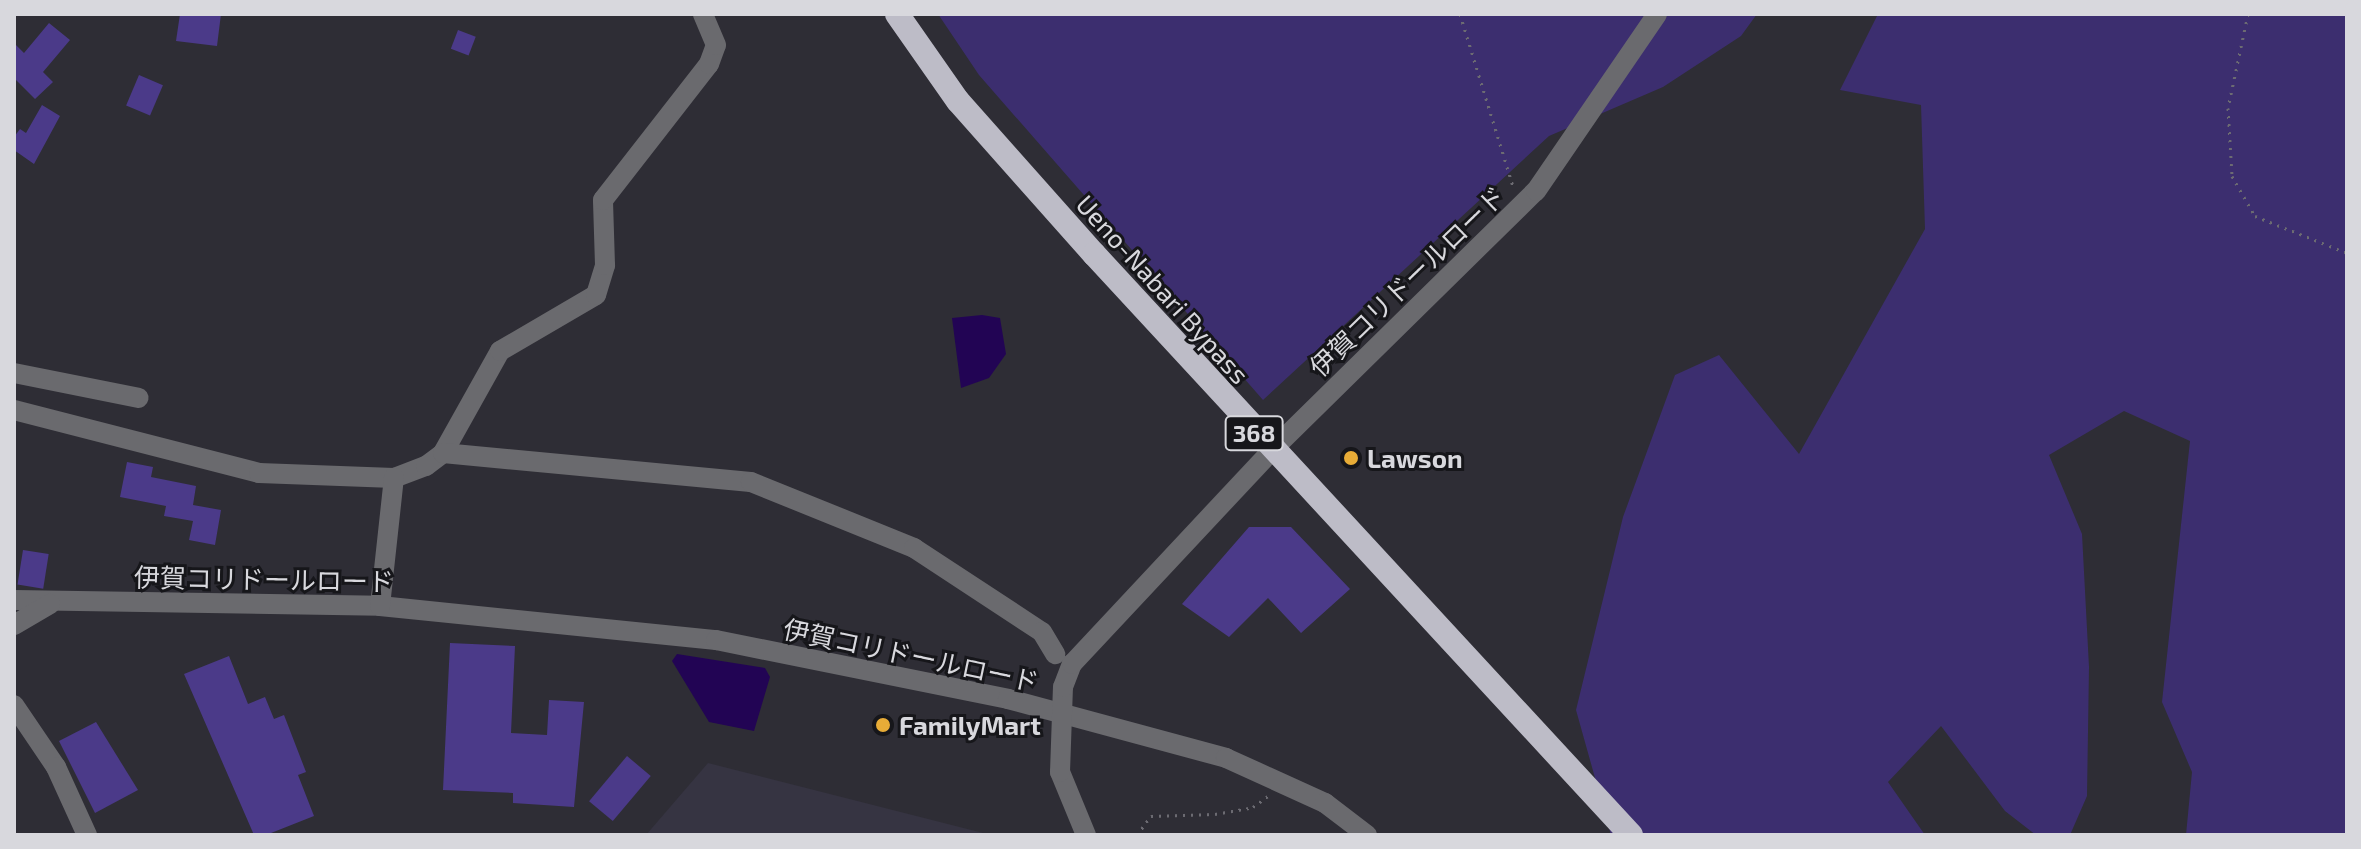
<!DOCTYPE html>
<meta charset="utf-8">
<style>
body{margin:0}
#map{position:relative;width:2361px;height:849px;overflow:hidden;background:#2e2d35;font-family:"Exo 2","Noto Sans JP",sans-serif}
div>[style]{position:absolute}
.built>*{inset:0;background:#363442}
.green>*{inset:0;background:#3c2e6f}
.water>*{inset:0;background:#220454}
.building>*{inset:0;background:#4b3a89;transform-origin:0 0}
.path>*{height:3px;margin-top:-1.5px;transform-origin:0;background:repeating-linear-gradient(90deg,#6c6b72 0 2px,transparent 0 8px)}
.minor>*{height:20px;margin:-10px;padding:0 10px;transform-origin:10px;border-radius:10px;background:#6a6a6e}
.highway>*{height:24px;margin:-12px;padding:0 12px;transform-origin:12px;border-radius:12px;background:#bdbcc7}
.dots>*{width:22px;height:22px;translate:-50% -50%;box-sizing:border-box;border:4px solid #16161a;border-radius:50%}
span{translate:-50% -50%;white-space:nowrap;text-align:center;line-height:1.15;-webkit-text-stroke:6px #16161a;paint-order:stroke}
.shield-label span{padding:2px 6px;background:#16161a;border:2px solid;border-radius:6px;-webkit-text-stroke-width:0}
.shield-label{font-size:24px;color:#d8d8dd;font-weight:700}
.street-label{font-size:26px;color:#d8d8dd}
.poi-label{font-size:26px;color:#d8d8dd;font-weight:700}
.left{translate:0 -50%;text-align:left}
.frame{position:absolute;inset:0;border:16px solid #d8d8dd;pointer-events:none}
</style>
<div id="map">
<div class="built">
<div style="clip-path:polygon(708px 763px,991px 835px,646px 835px)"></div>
</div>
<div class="green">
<div style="clip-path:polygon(938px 14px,1757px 14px,1741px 36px,1663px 87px,1549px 136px,1263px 400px,979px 75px)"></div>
<div style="clip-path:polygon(1878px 14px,2347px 14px,2347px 835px,2186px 835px,2192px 772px,2162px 702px,2190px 441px,2124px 411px,2049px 455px,2082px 534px,2089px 667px,2087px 796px,2070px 835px,2036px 835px,2005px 811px,1941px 726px,1888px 782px,1925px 835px,1611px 835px,1576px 710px,1623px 517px,1675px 375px,1719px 355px,1799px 454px,1925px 229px,1921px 105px,1840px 90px)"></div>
</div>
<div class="water">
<div style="clip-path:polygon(982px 315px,1000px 318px,1006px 354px,989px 378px,961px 388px,952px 318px)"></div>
<div style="clip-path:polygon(677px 654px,765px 668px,770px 677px,754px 731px,709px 722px,672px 661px)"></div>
</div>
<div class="building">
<div style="clip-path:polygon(180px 14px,221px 14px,217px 46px,176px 41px)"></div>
<div style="clip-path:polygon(49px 23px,70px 40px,43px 72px,53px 82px,35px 99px,14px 78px,14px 43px,24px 53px)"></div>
<div style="left:458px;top:30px;width:19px;height:20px;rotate:21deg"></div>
<div style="left:139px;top:75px;width:26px;height:33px;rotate:23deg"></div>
<div style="clip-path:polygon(42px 105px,60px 116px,34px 164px,14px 150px,14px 137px,20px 129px,26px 133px)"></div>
<div style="clip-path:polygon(127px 462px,153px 467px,151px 477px,196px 486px,193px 505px,221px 510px,215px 545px,189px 540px,193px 521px,164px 516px,166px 506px,120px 497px)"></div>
<div style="clip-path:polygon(1249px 527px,1291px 527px,1350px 589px,1301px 633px,1268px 598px,1229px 637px,1182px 604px)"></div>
<div style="left:23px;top:550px;width:26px;height:35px;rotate:9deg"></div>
<div style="clip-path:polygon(450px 643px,515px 646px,511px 733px,547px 735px,549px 700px,584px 702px,574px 807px,513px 803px,513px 793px,443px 790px)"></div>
<div style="clip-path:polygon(229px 656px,248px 704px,265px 697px,274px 719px,284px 715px,306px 772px,298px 775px,314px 816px,266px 835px,254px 835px,184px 674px)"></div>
<div style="clip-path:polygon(96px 722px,138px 790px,95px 813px,59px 741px)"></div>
<div style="left:627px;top:756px;width:31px;height:59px;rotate:40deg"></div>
</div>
<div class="path">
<div style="left:1460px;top:14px;width:180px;rotate:72.9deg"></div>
<div style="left:2248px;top:14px;width:96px;rotate:102deg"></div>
<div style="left:2228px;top:108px;width:68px;rotate:86.6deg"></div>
<div style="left:2232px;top:176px;width:46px;rotate:60.1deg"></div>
<div style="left:2255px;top:216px;width:99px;rotate:21.9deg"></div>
<div style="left:1137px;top:835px;width:24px;rotate:-54deg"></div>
<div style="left:1151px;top:816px;width:64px;rotate:-1.8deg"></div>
<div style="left:1215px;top:814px;width:39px;rotate:-10deg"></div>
<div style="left:1253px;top:807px;width:19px;rotate:-36deg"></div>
</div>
<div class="minor">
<div style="left:14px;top:373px;width:127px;rotate:11.3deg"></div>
<div style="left:14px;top:410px;width:253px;rotate:14.4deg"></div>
<div style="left:259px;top:473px;width:135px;rotate:2.1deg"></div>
<div style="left:394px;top:478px;width:34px;rotate:-21deg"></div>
<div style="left:426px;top:466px;width:21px;rotate:-37deg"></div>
<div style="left:443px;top:453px;width:117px;rotate:-60.8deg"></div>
<div style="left:500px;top:351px;width:111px;rotate:-30.3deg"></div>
<div style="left:596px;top:295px;width:31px;rotate:-73deg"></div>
<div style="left:605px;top:265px;width:65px;rotate:-91.8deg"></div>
<div style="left:603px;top:200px;width:172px;rotate:-52.1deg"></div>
<div style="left:709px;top:64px;width:20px;rotate:-70deg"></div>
<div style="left:716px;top:45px;width:34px;rotate:-113deg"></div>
<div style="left:443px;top:453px;width:309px;rotate:5.4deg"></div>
<div style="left:751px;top:482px;width:176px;rotate:22deg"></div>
<div style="left:914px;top:548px;width:153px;rotate:33.3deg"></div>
<div style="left:1042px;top:632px;width:26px;rotate:59deg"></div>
<div style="left:14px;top:600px;width:366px;rotate:0.9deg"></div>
<div style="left:380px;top:606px;width:338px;rotate:5.8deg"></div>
<div style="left:716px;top:640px;width:298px;rotate:11.4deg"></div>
<div style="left:1008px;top:699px;width:226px;rotate:15.1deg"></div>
<div style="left:1226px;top:758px;width:109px;rotate:24.4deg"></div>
<div style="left:1325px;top:803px;width:53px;rotate:37.3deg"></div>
<div style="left:380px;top:606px;width:129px;rotate:-83.8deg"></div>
<div style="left:14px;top:625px;width:42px;rotate:-30.3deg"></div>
<div style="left:14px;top:705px;width:75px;rotate:55.9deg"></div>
<div style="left:56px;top:767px;width:75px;rotate:65.5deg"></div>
<div style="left:1086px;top:835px;width:68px;rotate:-112.4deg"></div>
<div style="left:1060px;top:772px;width:85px;rotate:-88deg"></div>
<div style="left:1063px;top:687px;width:25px;rotate:-69deg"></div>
<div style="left:1072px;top:664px;width:291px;rotate:-46.9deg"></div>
<div style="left:1271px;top:451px;width:371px;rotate:-44.5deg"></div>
<div style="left:1536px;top:191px;width:214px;rotate:-55.6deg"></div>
</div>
<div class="highway">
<div style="left:897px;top:14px;width:106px;rotate:55deg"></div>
<div style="left:958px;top:101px;width:205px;rotate:48.4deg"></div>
<div style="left:1094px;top:254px;width:791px;rotate:47.25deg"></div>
</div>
<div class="dots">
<div style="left:1351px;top:458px;background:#e8ac37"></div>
<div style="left:883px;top:725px;background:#e8ac37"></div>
</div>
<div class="shield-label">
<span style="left:1254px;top:433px">368</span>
</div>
<div class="street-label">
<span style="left:1407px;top:281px;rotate:-44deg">伊賀コリドールロード</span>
<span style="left:1163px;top:289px;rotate:48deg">Ueno-Nabari Bypass</span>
<span style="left:264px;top:579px;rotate:1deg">伊賀コリドールロード</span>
<span style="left:911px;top:655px;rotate:12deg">伊賀コリドールロード</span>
</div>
<div class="poi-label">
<span class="left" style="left:1367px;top:458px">Lawson</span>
<span class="left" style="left:899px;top:725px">FamilyMart</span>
</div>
<div class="frame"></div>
</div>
